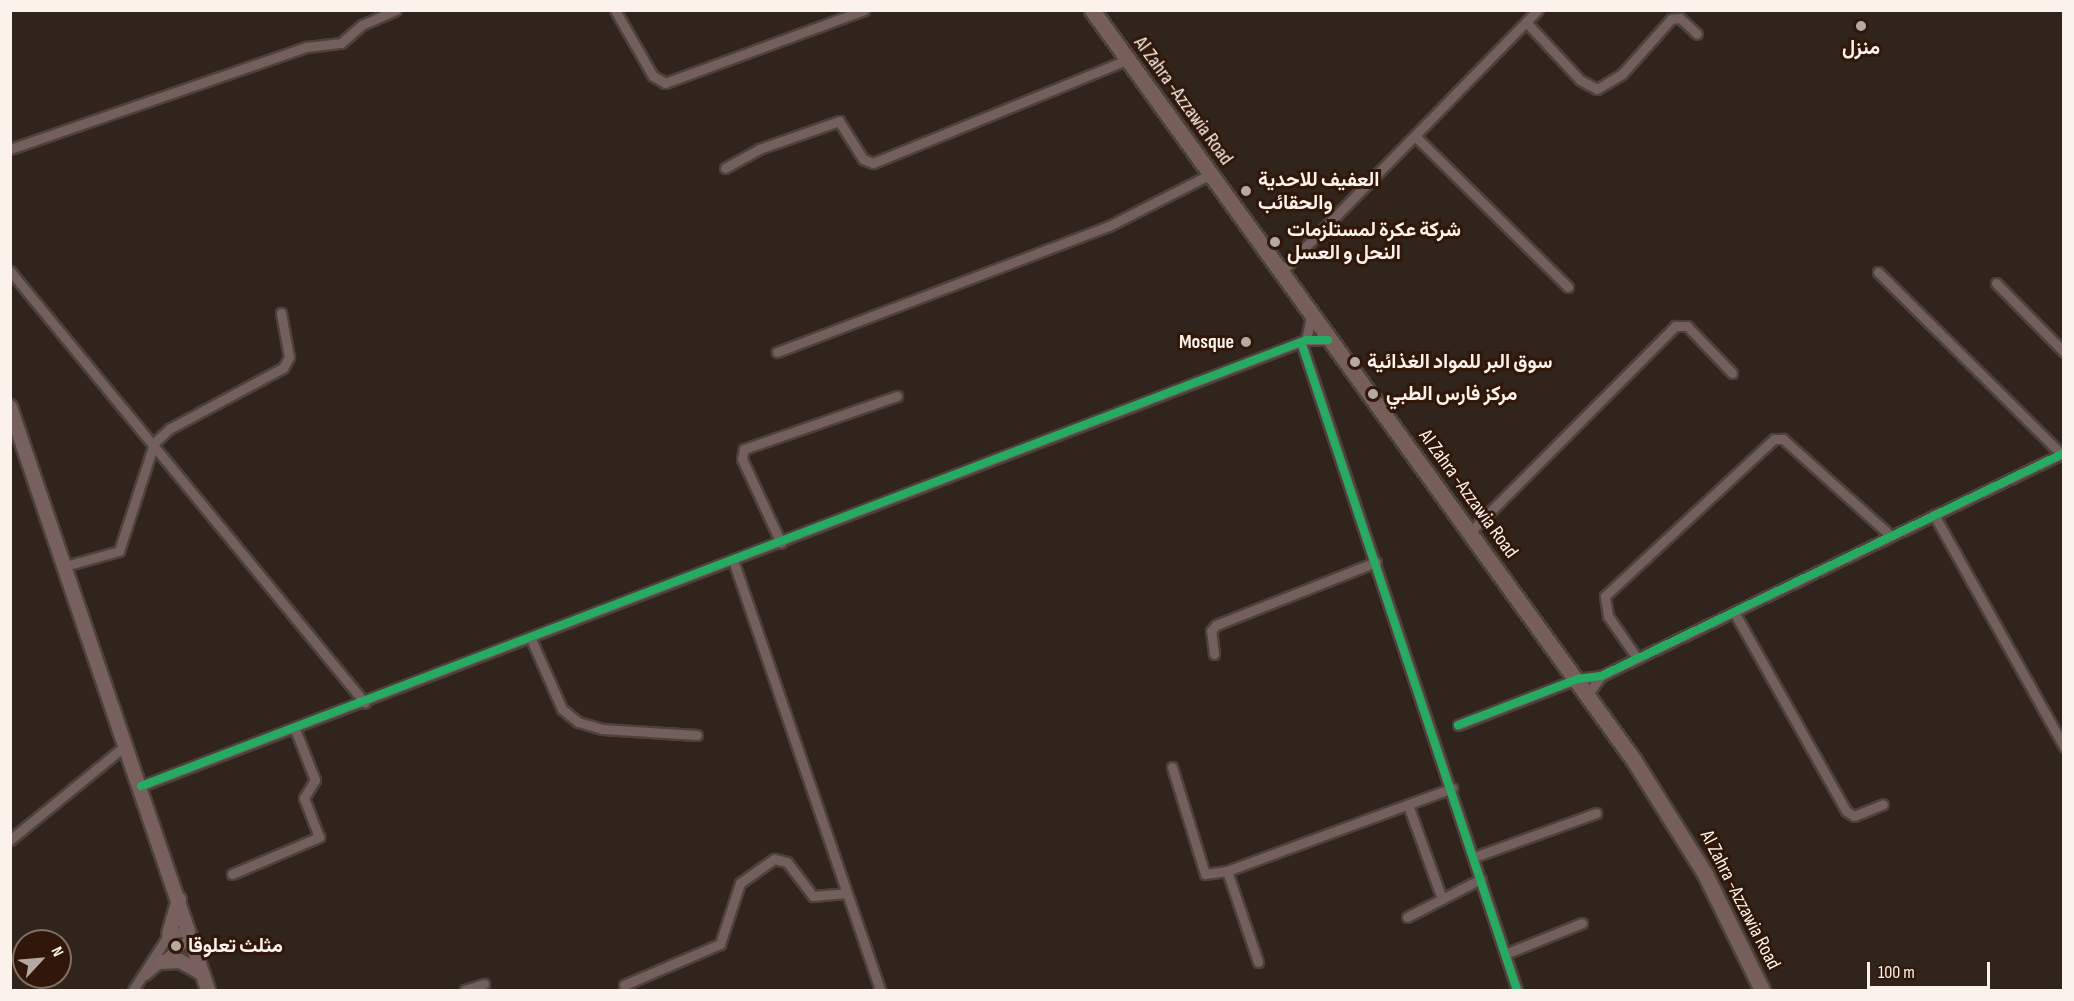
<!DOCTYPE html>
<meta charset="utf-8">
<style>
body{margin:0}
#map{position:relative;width:2074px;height:1001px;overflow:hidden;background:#31241c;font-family:"Sofia Sans Condensed",Vazirmatn,sans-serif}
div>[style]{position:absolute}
.roads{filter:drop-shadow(2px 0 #4c423b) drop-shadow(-2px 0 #4c423b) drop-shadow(0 2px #4c423b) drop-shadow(0 -2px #4c423b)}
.street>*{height:9px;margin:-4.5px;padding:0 4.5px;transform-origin:4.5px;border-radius:4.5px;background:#735f5d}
.secondary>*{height:14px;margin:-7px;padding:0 7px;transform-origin:7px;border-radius:7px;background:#77605d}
.primary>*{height:15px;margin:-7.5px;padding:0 7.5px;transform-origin:7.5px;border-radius:7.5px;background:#765e5a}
.cycleway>*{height:8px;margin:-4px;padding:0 4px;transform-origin:4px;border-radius:4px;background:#26ab63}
.dots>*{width:16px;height:16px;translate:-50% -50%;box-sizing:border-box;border:3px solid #301709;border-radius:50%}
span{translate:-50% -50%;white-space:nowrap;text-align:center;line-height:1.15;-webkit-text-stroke:6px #301709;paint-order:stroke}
.poi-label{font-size:20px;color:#fcf2ec;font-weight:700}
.left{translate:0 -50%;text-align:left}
.right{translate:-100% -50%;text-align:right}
.street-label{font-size:20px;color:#fcf2ec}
.frame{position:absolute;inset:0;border:12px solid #fcf2ec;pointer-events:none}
.north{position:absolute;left:12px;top:929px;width:60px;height:60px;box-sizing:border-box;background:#301709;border:2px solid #826f64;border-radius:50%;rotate:64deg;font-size:16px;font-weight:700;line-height:24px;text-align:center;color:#fcf2ec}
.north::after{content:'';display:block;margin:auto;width:21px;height:27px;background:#b5aaa3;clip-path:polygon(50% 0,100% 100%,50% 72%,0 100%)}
.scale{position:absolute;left:1867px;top:962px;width:123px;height:27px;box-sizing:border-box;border:3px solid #fcf2ec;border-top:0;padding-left:8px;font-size:18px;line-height:21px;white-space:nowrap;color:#fcf2ec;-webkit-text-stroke:4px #301709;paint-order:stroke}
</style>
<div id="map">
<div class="roads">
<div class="street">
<div style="left:615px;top:10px;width:76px;rotate:60.1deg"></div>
<div style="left:653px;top:76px;width:14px;rotate:30deg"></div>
<div style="left:665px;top:83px;width:212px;rotate:-20.1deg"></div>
<div style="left:1526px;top:22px;width:79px;rotate:47deg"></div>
<div style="left:1580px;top:80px;width:19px;rotate:28deg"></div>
<div style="left:1597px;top:89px;width:29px;rotate:-31deg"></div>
<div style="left:1622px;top:74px;width:74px;rotate:-48.3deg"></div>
<div style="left:1671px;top:19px;width:9px;rotate:-6deg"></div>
<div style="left:1680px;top:18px;width:23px;rotate:43deg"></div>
<div style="left:1415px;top:136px;width:215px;rotate:44.6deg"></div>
<div style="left:10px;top:149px;width:314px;rotate:-19deg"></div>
<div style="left:307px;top:47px;width:34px;rotate:-7deg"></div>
<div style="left:341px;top:43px;width:28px;rotate:-41deg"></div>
<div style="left:362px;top:25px;width:37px;rotate:-24deg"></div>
<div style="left:725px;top:168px;width:39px;rotate:-29deg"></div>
<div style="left:759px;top:149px;width:85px;rotate:-19.3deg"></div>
<div style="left:839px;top:121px;width:45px;rotate:57.7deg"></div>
<div style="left:863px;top:159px;width:11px;rotate:22deg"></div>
<div style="left:873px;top:163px;width:274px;rotate:-22.1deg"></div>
<div style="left:10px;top:271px;width:559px;rotate:50.59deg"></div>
<div style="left:1281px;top:272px;width:367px;rotate:-45.6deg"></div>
<div style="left:1878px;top:272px;width:258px;rotate:44.8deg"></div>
<div style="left:1996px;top:283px;width:97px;rotate:45.4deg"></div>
<div style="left:1306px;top:340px;width:25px;rotate:-78deg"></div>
<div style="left:1301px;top:342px;width:683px;rotate:71.57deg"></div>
<div style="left:777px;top:352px;width:355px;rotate:-20.8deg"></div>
<div style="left:1109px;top:226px;width:112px;rotate:-27deg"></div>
<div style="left:1934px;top:515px;width:266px;rotate:60.7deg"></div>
<div style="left:1470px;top:532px;width:291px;rotate:-45.1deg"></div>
<div style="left:1675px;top:326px;width:12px"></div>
<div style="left:1687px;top:326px;width:65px;rotate:46.2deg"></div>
<div style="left:781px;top:543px;width:93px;rotate:-114.9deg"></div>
<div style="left:742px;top:459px;width:10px;rotate:-79deg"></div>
<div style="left:744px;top:449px;width:162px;rotate:-19.1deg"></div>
<div style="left:733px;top:560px;width:454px;rotate:71.1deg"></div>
<div style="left:65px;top:566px;width:56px;rotate:-15.5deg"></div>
<div style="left:119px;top:551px;width:114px;rotate:-72deg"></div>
<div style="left:154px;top:443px;width:21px;rotate:-43deg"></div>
<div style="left:169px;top:429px;width:129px;rotate:-28.2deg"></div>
<div style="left:283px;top:368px;width:13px;rotate:-61deg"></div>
<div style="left:289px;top:357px;width:45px;rotate:-100.3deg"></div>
<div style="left:1734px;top:612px;width:228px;rotate:60.6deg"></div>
<div style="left:1846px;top:811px;width:9px;rotate:32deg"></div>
<div style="left:1854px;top:816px;width:31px;rotate:-22deg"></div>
<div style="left:531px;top:639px;width:77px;rotate:66.1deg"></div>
<div style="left:562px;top:709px;width:21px;rotate:39deg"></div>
<div style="left:578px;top:722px;width:25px;rotate:16deg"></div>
<div style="left:602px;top:729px;width:95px;rotate:3.6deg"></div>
<div style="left:1214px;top:654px;width:23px;rotate:-97deg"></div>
<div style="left:1211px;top:631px;width:8px;rotate:-50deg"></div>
<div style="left:1216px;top:625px;width:172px;rotate:-21.5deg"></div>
<div style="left:1637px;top:658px;width:51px;rotate:-124.6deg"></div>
<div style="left:1608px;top:616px;width:20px;rotate:-99deg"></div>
<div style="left:1605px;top:596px;width:231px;rotate:-42.9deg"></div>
<div style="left:1774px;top:439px;width:9px"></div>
<div style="left:1783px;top:439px;width:145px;rotate:41.9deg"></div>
<div style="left:1588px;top:694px;width:22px;rotate:-54deg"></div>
<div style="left:1458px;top:725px;width:128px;rotate:-21.1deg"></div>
<div style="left:1577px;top:679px;width:24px;rotate:-7deg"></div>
<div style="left:1601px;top:676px;width:514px;rotate:-25.72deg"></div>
<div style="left:1172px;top:767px;width:112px;rotate:72.9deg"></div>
<div style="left:1205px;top:874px;width:22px;rotate:-8deg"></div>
<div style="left:141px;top:786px;width:1247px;rotate:-20.95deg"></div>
<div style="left:1306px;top:340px;width:22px"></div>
<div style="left:1408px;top:805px;width:100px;rotate:70.1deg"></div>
<div style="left:10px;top:840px;width:149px;rotate:-39.3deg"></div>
<div style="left:1474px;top:857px;width:130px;rotate:-19.8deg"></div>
<div style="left:232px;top:874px;width:95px;rotate:-23deg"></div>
<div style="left:319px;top:837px;width:42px;rotate:-111deg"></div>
<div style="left:304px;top:798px;width:21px;rotate:-59deg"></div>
<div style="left:315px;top:780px;width:55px;rotate:-111.4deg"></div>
<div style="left:1407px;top:917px;width:83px;rotate:-27.2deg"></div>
<div style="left:1505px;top:954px;width:83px;rotate:-21.9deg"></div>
<div style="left:1258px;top:962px;width:96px;rotate:-108.8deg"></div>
<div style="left:1227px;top:871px;width:240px;rotate:-20.2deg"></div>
<div style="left:145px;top:975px;width:60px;rotate:-39.6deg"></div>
<div style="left:624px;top:985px;width:104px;rotate:-23.1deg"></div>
<div style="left:720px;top:944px;width:64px;rotate:-71.8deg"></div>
<div style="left:740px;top:883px;width:42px;rotate:-35.2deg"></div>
<div style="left:774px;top:859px;width:13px;rotate:13deg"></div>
<div style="left:787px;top:862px;width:43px;rotate:52.6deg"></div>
<div style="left:813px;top:896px;width:33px;rotate:-5deg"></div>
<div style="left:133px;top:990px;width:67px;rotate:-57.3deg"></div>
<div style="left:169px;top:934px;width:20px;rotate:-9deg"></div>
<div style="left:465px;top:990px;width:20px;rotate:-18deg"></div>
</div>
<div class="secondary">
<div style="left:10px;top:407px;width:616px;rotate:71.24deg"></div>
<div style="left:169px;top:934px;width:36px;rotate:-74deg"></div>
<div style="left:161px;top:962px;width:19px;rotate:-3deg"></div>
<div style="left:180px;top:961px;width:26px;rotate:29deg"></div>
</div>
<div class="primary">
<div style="left:1092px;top:10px;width:924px;rotate:54.16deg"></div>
<div style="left:1633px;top:759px;width:136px;rotate:57.9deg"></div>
<div style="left:1705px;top:874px;width:129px;rotate:63.8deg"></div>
</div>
</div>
<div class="cycleway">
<div style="left:1301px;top:342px;width:683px;rotate:71.57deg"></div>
<div style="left:1458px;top:725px;width:128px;rotate:-21.1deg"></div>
<div style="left:1577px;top:679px;width:24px;rotate:-7deg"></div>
<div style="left:1601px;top:676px;width:514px;rotate:-25.72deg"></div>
<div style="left:141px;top:786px;width:1247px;rotate:-20.95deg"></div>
<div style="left:1306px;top:340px;width:22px"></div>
</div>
<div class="dots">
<div style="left:1861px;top:26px;background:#b5aaa3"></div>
<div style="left:1246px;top:191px;background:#b5aaa3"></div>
<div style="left:1275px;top:242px;background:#b5aaa3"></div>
<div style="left:1246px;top:342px;background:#b5aaa3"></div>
<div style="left:1355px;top:362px;background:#b5aaa3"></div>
<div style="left:1373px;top:394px;background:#b5aaa3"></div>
<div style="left:176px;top:946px;background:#b5aaa3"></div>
</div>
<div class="poi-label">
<span style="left:1861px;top:48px">منزل</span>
<span class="left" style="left:1258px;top:192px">العفيف للاحدية<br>والحقائب</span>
<span class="left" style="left:1287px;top:242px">شركة عكرة لمستلزمات<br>النحل و العسل</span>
<span class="right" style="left:1234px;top:342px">Mosque</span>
<span class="left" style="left:1367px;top:362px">سوق البر للمواد الغذائية</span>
<span class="left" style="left:1386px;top:394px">مركز فارس الطبي</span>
<span class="left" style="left:188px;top:946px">مثلث تعلوقا</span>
</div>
<div class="street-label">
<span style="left:1183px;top:101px;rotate:54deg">Al Zahra -Azzawia Road</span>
<span style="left:1468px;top:494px;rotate:54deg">Al Zahra -Azzawia Road</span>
<span style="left:1740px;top:900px;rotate:63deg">Al Zahra -Azzawia Road</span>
</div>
<div class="frame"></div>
<div class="north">N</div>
<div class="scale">100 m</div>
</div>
